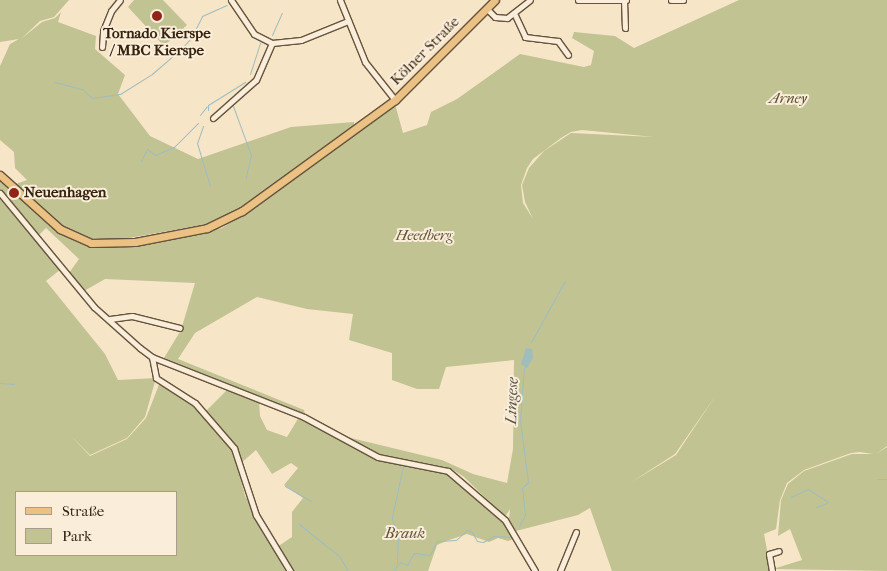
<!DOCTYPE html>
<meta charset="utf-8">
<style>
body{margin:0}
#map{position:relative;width:887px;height:571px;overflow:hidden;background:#f7e5c8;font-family:"IM FELL French Canon",serif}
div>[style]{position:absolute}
.green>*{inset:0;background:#c1c393}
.water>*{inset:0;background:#9fbdbe}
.stream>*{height:1px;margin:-0.5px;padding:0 0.5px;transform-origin:0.5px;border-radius:0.5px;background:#9fbdbe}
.roads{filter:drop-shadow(1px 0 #65533c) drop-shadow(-1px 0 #65533c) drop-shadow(0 1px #65533c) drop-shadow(0 -1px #65533c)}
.minor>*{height:5px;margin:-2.5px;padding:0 2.5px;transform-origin:2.5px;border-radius:2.5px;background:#faeedb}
.major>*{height:7px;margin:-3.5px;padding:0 3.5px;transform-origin:3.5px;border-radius:3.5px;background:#ecc284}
.dots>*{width:14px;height:14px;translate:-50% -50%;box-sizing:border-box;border:2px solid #faeedb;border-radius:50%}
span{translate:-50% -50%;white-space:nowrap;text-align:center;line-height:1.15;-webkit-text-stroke:4px #faeedb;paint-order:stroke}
.poi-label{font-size:15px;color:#34220d;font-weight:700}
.left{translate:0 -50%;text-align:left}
.street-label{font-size:15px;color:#34220d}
.park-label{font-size:15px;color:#5e5235;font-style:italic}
.water-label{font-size:16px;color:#545042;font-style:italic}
.legend{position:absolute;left:15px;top:491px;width:162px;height:65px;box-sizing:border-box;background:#faeedb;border:1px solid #ab9c89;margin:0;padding:6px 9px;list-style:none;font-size:15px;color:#34220d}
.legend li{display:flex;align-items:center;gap:10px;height:25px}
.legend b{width:25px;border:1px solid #ab9c89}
</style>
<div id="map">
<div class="green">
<div style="clip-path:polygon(0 0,69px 0,54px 17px,40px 21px,21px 39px,42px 22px,55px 18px,61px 12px,58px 22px,96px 36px,95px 49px,125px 75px,118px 94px,150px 136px,198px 159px,291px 127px,354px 122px,354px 125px,237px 211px,208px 224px,118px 240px,92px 239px,75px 234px,62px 227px,13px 185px,27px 180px,15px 168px,14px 152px,0 140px,0 66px,10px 44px,19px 39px,0 42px)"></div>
<div style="clip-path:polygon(134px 0,163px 0,187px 25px,164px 46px,128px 7px)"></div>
<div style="clip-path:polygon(evenodd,739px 0,887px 0,887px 446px,876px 454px,887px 447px,887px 571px,773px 569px,802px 560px,790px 529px,778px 536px,781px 500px,788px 484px,804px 471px,852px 454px,873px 454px,860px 452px,851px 453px,804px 470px,787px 483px,780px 500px,776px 529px,764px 534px,771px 571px,612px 571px,590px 508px,578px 515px,516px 531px,509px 519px,510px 509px,505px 517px,464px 477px,450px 468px,379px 454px,347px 437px,442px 460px,473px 474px,507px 483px,513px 449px,514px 360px,446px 367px,439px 389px,417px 389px,392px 380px,392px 353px,349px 340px,353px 314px,307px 309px,257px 297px,195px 333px,178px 359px,304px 410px,305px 414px,164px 358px,181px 330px,195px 283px,105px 279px,84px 291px,69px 273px,79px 259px,46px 228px,38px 236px,0 191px,0 179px,61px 233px,89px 246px,120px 248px,222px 228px,395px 104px,403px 133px,427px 125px,431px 112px,457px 99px,520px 54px,584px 67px,591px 65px,594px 51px,572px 38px,574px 32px,615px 36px,634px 48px,739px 0,582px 130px,654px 137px,571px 133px,544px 151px,529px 168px,522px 185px,525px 202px,533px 219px,523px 203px,521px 185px,527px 168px,533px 159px,561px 138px,571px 132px,582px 130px,739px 0,716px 395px,676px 455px,630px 483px,675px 454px,716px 395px)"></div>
<div style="clip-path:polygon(evenodd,0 199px,61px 269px,46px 281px,105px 354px,118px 380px,156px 378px,145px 417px,127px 438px,90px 455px,71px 436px,90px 456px,127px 439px,146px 418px,160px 382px,192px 402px,233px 448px,245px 496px,289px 571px,0 571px,0 199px,16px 492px,176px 492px,176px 555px,16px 555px,16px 492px)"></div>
<div style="clip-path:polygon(229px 388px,259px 401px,260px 416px,267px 430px,287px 437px,299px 417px,377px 458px,447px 471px,504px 522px,516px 538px,508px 541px,498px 538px,489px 542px,467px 534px,449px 540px,437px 545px,428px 571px,291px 571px,277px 547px,292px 537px,292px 512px,303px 498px,284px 485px,298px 468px,291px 463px,272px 474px,256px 450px,240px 464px,235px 447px,205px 412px)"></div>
</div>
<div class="water">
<div style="clip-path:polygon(526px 348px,532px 349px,533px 358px,527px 368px,521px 364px)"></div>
</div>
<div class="stream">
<div style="left:272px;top:35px;width:24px;rotate:-66deg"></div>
<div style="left:250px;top:74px;width:33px;rotate:-72deg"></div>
<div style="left:55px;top:82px;width:28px;rotate:15deg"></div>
<div style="left:82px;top:89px;width:13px;rotate:42deg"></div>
<div style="left:92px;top:98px;width:28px;rotate:-8deg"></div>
<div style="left:120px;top:94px;width:38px;rotate:-32deg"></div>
<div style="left:152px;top:74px;width:38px;rotate:-41deg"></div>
<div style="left:181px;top:49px;width:15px;rotate:-48deg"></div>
<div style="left:191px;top:38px;width:25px;rotate:-63deg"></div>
<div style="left:202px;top:16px;width:27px;rotate:-24deg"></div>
<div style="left:233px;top:106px;width:52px;rotate:69.8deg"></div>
<div style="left:251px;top:155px;width:23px;rotate:103deg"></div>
<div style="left:208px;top:110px;width:5px;rotate:-90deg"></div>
<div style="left:208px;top:105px;width:44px;rotate:-31.9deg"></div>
<div style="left:200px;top:115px;width:11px;rotate:-52deg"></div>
<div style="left:203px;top:126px;width:18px;rotate:109deg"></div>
<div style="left:197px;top:143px;width:45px;rotate:73.2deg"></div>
<div style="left:141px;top:161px;width:13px;rotate:-63deg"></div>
<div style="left:147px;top:149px;width:10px;rotate:37deg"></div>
<div style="left:155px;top:155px;width:21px;rotate:-23deg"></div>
<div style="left:174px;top:147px;width:34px;rotate:-45deg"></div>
<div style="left:531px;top:342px;width:70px;rotate:-60.9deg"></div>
<div style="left:0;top:383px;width:14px;rotate:4deg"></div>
<div style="left:877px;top:479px;width:10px"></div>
<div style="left:285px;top:486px;width:30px;rotate:30deg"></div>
<div style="left:791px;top:497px;width:19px;rotate:-25deg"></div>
<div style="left:808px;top:489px;width:24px;rotate:33deg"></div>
<div style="left:816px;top:507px;width:12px;rotate:-20deg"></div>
<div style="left:299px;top:524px;width:51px;rotate:38.7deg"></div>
<div style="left:339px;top:556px;width:17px;rotate:59deg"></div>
<div style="left:519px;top:526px;width:13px;rotate:-61deg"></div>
<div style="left:525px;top:515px;width:27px;rotate:-96deg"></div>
<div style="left:522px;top:488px;width:8px;rotate:-45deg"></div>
<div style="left:528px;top:482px;width:63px;rotate:-97.4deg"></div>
<div style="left:520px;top:420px;width:53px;rotate:-85.7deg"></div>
<div style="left:397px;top:563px;width:23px;rotate:-88deg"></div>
<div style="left:398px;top:540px;width:24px;rotate:-105deg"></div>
<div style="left:392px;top:517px;width:52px;rotate:-77.8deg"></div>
<div style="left:393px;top:571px;width:11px;rotate:-52deg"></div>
<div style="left:400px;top:562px;width:8px;rotate:23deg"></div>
<div style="left:407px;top:565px;width:14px;rotate:-60deg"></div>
<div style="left:414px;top:553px;width:16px;rotate:7deg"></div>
<div style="left:430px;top:555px;width:16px;rotate:-63deg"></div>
<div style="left:437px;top:541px;width:19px;rotate:-3deg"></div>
<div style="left:456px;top:540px;width:15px;rotate:-42deg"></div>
<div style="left:467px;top:530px;width:5px;rotate:22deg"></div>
<div style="left:472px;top:532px;width:10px;rotate:61deg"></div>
<div style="left:477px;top:541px;width:6px;rotate:9deg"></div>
<div style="left:483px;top:542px;width:13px;rotate:-29deg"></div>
<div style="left:494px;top:536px;width:20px;rotate:3deg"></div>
</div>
<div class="roads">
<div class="minor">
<div style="left:231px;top:0;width:41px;rotate:55.9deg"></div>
<div style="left:254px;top:34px;width:20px;rotate:27deg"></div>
<div style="left:272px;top:43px;width:29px;rotate:-6deg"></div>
<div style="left:301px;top:40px;width:51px;rotate:-22deg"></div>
<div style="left:340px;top:0;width:67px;rotate:68deg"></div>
<div style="left:365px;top:62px;width:48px;rotate:51.7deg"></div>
<div style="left:578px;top:0;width:48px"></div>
<div style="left:624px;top:0;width:28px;rotate:88deg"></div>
<div style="left:671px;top:0;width:12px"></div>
<div style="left:487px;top:9px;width:11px;rotate:45deg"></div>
<div style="left:495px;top:17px;width:12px;rotate:5deg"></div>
<div style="left:507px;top:18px;width:29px;rotate:-38deg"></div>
<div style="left:514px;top:13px;width:26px;rotate:65deg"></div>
<div style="left:525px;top:37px;width:33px;rotate:7deg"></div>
<div style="left:558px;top:41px;width:17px;rotate:54deg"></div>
<div style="left:102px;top:47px;width:16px;rotate:-86deg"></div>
<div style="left:103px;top:31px;width:22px;rotate:-68deg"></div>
<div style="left:111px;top:11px;width:14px;rotate:-51deg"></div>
<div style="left:213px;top:118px;width:57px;rotate:-41.5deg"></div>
<div style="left:256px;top:80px;width:40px;rotate:-66.6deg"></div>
<div style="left:0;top:193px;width:148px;rotate:50.5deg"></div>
<div style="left:94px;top:307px;width:62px;rotate:41.7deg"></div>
<div style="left:140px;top:348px;width:15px;rotate:37deg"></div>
<div style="left:152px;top:357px;width:163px;rotate:21.5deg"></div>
<div style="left:304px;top:417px;width:84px;rotate:28.4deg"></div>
<div style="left:378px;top:457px;width:71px;rotate:11.3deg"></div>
<div style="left:448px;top:471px;width:75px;rotate:40.7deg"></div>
<div style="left:505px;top:520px;width:59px;rotate:59.5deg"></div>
<div style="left:110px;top:319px;width:22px;rotate:-8deg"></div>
<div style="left:132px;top:316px;width:49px;rotate:14deg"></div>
<div style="left:152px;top:357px;width:21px;rotate:79deg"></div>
<div style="left:156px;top:378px;width:46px;rotate:32.7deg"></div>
<div style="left:195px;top:403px;width:60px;rotate:49.1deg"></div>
<div style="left:234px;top:448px;width:71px;rotate:71.8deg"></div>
<div style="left:256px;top:515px;width:66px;rotate:58.7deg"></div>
<div style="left:560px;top:571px;width:42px;rotate:-67.7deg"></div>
<div style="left:772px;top:571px;width:17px;rotate:-100deg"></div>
<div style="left:769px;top:554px;width:10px;rotate:-17deg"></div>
</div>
<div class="major">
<div style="left:0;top:175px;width:81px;rotate:42deg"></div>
<div style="left:60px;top:229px;width:34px;rotate:24deg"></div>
<div style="left:91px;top:243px;width:44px;rotate:-1.3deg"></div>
<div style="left:135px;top:242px;width:73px;rotate:-11deg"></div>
<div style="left:207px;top:228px;width:39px;rotate:-26deg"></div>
<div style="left:242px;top:211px;width:189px;rotate:-36deg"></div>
<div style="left:395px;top:100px;width:141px;rotate:-45deg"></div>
</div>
</div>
<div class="dots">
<div style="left:157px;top:16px;background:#8f2418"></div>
<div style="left:14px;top:193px;background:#8f2418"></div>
</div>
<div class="poi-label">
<span style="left:157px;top:42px">Tornado Kierspe<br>/ MBC Kierspe</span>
<span class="left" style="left:24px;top:193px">Neuenhagen</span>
</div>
<div class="street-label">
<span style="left:425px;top:51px;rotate:-45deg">Kölner Straße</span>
</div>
<div class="park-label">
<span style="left:788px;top:99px">Arney</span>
<span style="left:424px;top:236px">Heedberg</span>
<span style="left:405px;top:534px">Brauk</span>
</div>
<div class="water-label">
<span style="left:512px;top:401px;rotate:-88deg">Lingese</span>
</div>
<ul class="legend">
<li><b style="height:6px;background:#ecc284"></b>Straße</li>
<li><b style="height:14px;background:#c1c393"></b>Park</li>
</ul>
</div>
